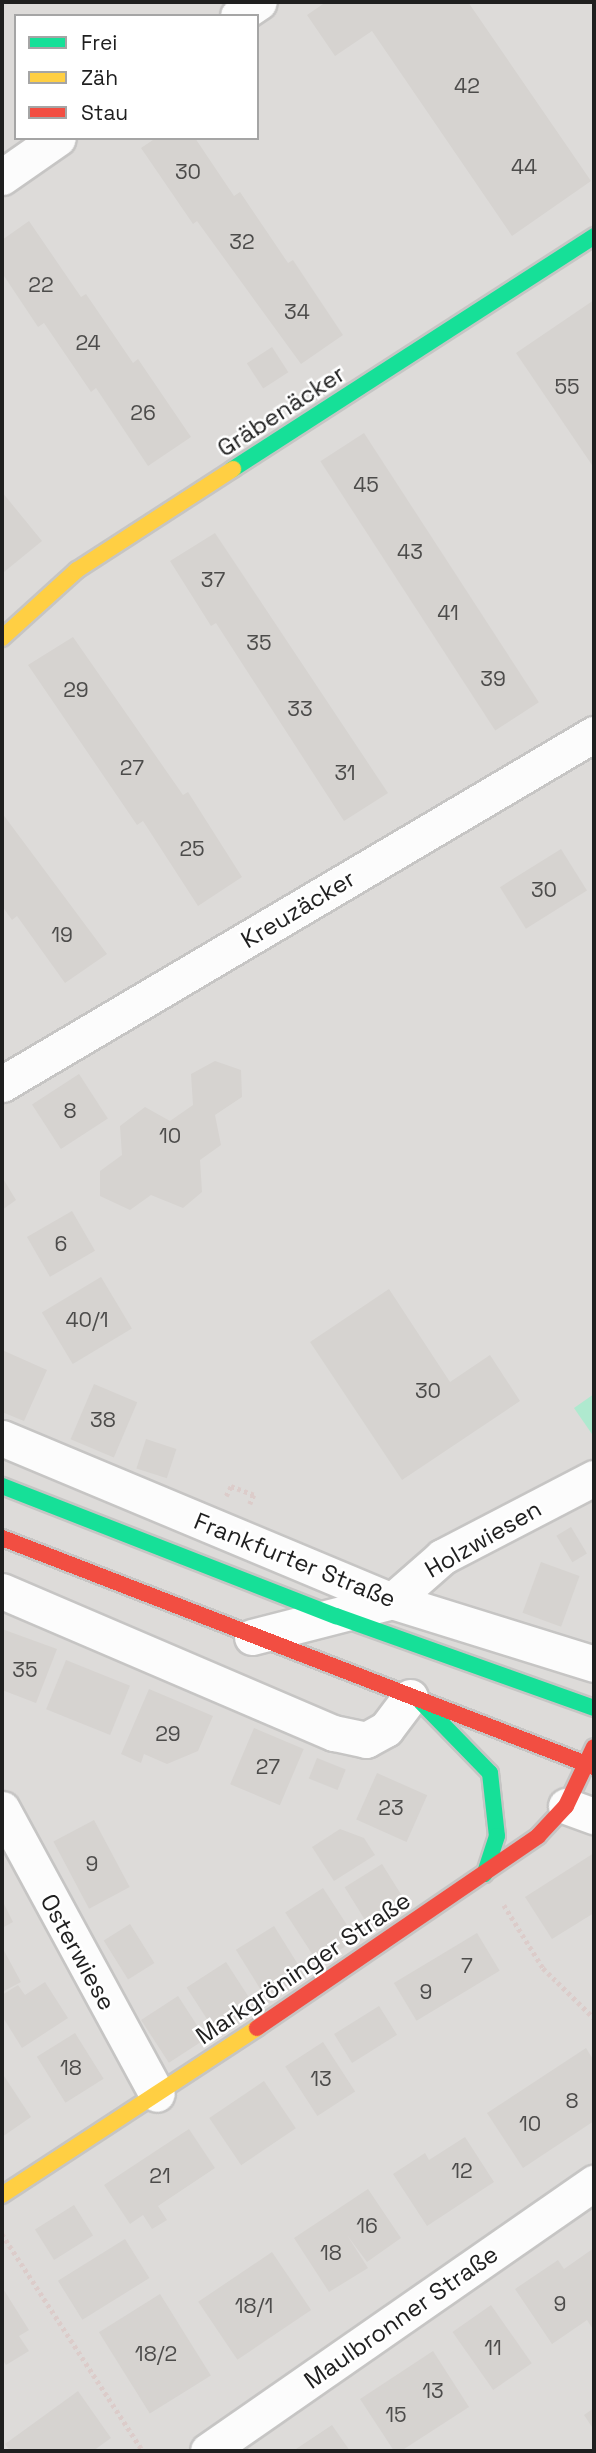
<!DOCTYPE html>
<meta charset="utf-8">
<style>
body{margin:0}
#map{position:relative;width:596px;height:2453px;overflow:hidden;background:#eeebe8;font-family:"Space Grotesk",sans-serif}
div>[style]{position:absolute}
.residential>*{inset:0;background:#dddbd9}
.pitch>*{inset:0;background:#afe9cf}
.building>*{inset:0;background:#d6d3d0;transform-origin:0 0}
.path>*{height:4.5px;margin-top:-2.25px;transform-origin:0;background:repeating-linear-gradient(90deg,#dcccca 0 3.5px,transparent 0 7px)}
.roads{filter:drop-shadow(2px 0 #c6c5c4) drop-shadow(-2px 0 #c6c5c4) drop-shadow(0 2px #c6c5c4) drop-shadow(0 -2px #c6c5c4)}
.street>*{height:35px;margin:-17.5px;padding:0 17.5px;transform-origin:17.5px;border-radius:17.5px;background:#fcfcfc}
.fast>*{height:16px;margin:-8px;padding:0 8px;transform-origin:8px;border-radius:8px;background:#16e098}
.slow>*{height:16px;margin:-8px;padding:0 8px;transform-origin:8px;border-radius:8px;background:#ffcf43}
.jam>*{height:16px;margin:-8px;padding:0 8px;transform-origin:8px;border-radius:8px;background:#f24e42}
span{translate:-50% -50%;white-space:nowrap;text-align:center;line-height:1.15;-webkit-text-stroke:5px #fff;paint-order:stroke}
.number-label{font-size:21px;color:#4d4c4b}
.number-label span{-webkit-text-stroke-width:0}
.street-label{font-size:24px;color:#1f1f1f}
.frame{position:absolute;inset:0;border:4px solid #1f1f1f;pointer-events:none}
.legend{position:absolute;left:14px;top:14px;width:245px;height:126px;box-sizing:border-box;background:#fff;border:2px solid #a5a5a5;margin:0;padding:9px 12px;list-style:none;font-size:21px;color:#1f1f1f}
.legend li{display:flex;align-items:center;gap:14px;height:35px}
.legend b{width:35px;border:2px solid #a5a5a5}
</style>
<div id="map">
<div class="residential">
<div style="clip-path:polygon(evenodd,2px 2px,594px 2px,594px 2451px,2px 2451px,2px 2px,16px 16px,257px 16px,257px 138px,16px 138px,16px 16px)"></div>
</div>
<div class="pitch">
<div style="clip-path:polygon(594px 1394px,594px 1437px,574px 1408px)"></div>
</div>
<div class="building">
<div style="clip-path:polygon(326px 2px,468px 2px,591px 181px,512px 236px,372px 31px,335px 56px,307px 15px)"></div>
<div style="clip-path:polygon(156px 138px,195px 138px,234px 196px,240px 192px,288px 263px,293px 260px,343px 335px,301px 364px,197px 221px,193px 224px,141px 148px)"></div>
<div style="clip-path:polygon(29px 221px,81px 297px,86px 294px,133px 363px,138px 359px,191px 437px,148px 466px,96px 388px,91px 392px,44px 323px,38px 327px,2px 273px,2px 240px)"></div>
<div style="clip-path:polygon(594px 300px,594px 468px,516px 353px)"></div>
<div style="left:272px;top:347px;width:30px;height:30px;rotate:57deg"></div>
<div style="left:364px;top:433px;width:321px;height:52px;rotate:57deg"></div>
<div style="clip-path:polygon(2px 492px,42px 541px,4px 572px,2px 569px)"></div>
<div style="clip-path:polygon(215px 533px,388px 793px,344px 821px,216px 623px,211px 626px,170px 561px)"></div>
<div style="clip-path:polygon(73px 637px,183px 795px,188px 792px,242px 877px,198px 906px,143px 821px,137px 825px,28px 665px)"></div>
<div style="clip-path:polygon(2px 813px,107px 954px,65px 983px,17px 916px,12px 920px,2px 906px)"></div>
<div style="left:561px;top:849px;width:49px;height:72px;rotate:58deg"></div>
<div style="clip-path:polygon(215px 1061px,241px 1070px,242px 1097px,215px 1115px,221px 1145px,200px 1160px,202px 1192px,183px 1208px,151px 1195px,130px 1210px,100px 1196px,100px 1171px,122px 1155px,120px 1126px,145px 1107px,170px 1121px,193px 1105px,191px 1074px)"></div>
<div style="left:79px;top:1074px;width:53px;height:56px;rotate:57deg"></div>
<div style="clip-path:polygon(2px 1177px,16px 1200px,2px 1210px)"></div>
<div style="left:72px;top:1211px;width:46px;height:52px;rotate:60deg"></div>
<div style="left:101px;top:1277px;width:60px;height:69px;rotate:59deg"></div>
<div style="clip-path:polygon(389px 1289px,450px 1382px,490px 1355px,520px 1401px,402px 1480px,310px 1342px)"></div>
<div style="clip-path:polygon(2px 1350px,47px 1370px,24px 1421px,2px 1412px)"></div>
<div style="left:94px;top:1384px;width:47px;height:60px;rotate:23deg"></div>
<div style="left:146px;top:1439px;width:32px;height:31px;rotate:18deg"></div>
<div style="left:571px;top:1527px;width:31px;height:17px;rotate:59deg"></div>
<div style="left:541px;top:1562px;width:41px;height:54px;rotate:20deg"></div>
<div style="clip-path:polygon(2px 1629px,57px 1649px,36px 1703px,2px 1690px)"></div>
<div style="left:66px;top:1660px;width:69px;height:53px;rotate:22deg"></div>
<div style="clip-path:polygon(149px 1689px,213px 1716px,198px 1751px,167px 1764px,144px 1754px,141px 1763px,121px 1754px)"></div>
<div style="left:254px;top:1728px;width:54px;height:61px;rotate:23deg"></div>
<div style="left:317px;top:1758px;width:31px;height:22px;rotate:22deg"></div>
<div style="left:377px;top:1773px;width:55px;height:51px;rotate:24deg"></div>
<div style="left:94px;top:1820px;width:76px;height:46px;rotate:62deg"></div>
<div style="clip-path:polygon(340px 1829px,364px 1838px,375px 1855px,334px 1881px,312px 1847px)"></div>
<div style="clip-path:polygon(594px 1853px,594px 1913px,552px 1939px,525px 1897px)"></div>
<div style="left:382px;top:1864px;width:47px;height:44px;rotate:58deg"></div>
<div style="left:323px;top:1888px;width:61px;height:45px;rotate:57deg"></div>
<div style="clip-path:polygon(2px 1900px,13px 1922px,2px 1928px)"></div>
<div style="left:130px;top:1924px;width:46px;height:31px;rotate:58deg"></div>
<div style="left:274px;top:1926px;width:58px;height:45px;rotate:58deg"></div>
<div style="left:477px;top:1933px;width:44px;height:97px;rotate:59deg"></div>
<div style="clip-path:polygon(2px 1947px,21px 1982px,2px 1992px)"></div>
<div style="left:226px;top:1962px;width:53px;height:47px;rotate:57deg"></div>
<div style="clip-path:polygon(45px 1982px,68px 2018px,22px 2048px,2px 2016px,2px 1995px,18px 1985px,25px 1995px)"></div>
<div style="left:178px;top:1996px;width:51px;height:44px;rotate:57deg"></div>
<div style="left:379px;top:2006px;width:34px;height:53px;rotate:58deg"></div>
<div style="left:75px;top:2033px;width:54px;height:45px;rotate:58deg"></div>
<div style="left:323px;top:2042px;width:59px;height:45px;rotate:57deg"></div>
<div style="clip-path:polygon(586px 2048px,594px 2061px,594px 2121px,523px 2168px,487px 2113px)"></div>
<div style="clip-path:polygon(4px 2076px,31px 2117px,2px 2137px,2px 2078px)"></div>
<div style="left:264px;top:2081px;width:57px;height:66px;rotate:56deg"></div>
<div style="clip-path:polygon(189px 2129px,215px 2168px,158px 2206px,167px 2220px,152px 2229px,143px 2215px,130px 2224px,104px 2185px)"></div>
<div style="clip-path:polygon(465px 2137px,494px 2182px,427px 2226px,393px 2174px,425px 2153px,429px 2160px)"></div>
<div style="clip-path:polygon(368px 2189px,401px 2238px,367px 2262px,347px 2235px,368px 2268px,329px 2292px,294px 2238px)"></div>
<div style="left:74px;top:2205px;width:36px;height:46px;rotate:58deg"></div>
<div style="left:125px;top:2239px;width:46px;height:79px;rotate:58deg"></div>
<div style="clip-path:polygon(594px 2248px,594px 2331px,587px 2320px,552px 2344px,515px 2289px,558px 2260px,564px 2269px)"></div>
<div style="left:272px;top:2252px;width:70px;height:89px;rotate:56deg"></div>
<div style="clip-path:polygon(2px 2287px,29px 2330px,19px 2336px,29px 2351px,6px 2365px,2px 2359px)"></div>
<div style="left:160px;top:2294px;width:96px;height:72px;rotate:58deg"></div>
<div style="left:491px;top:2305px;width:71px;height:47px;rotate:55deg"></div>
<div style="clip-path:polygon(433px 2351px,469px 2407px,401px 2451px,394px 2451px,360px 2399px)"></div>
<div style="clip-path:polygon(78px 2391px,111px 2438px,93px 2451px,10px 2451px,5px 2444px)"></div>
<div style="clip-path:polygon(594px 2408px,594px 2430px,584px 2415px)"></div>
<div style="clip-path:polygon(332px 2425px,350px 2451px,293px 2451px)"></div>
</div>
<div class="path">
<div style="left:226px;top:1496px;width:11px;rotate:-63deg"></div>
<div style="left:231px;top:1486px;width:25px;rotate:21deg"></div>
<div style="left:254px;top:1495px;width:10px;rotate:114deg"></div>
<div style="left:504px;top:1905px;width:74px;rotate:58.2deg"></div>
<div style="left:543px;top:1968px;width:71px;rotate:44.4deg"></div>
<div style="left:2px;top:2234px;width:259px;rotate:57deg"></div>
</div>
<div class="roads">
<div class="street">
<div style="left:238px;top:16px;width:25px;rotate:-34deg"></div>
<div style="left:2px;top:177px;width:68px;rotate:-34.9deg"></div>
<div style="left:2px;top:1084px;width:688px;rotate:-30.59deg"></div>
<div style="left:2px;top:1438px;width:423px;rotate:22.7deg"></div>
<div style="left:392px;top:1601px;width:212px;rotate:17.3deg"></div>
<div style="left:2px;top:1591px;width:361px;rotate:23.2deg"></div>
<div style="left:334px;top:1733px;width:33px;rotate:12deg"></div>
<div style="left:366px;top:1740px;width:23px;rotate:-29deg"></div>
<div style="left:386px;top:1729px;width:40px;rotate:-53deg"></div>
<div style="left:252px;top:1637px;width:145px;rotate:-14.4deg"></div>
<div style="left:392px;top:1601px;width:67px;rotate:-41.3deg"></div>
<div style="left:442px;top:1557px;width:171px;rotate:-27.5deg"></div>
<div style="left:566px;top:1806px;width:30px;rotate:20deg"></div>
<div style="left:2px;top:1809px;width:324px;rotate:61.5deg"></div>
<div style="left:208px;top:2451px;width:470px;rotate:-34.8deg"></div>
</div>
<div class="fast">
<div style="left:233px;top:469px;width:430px;rotate:-32.8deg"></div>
<div style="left:2px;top:1486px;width:358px;rotate:21.3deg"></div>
<div style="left:336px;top:1616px;width:274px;rotate:19.6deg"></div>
<div style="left:421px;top:1702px;width:99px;rotate:45.8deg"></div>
<div style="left:490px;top:1773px;width:63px;rotate:83.7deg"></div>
<div style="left:497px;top:1836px;width:40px;rotate:108deg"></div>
</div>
<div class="slow">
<div style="left:2px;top:638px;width:101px;rotate:-42.2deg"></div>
<div style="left:77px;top:570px;width:186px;rotate:-32.9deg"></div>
<div style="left:2px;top:2195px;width:305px;rotate:-33.2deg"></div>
</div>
<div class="jam">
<div style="left:2px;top:1538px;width:635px;rotate:21.15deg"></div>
<div style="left:257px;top:2028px;width:340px;rotate:-34.3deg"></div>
<div style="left:538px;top:1836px;width:41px;rotate:-47deg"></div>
<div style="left:566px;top:1806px;width:65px;rotate:-64.6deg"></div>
</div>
</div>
<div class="number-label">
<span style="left:467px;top:86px">42</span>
<span style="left:524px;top:167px">44</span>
<span style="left:188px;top:172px">30</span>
<span style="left:242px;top:242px">32</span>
<span style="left:41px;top:285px">22</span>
<span style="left:297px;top:312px">34</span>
<span style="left:88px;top:343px">24</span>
<span style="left:567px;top:387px">55</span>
<span style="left:143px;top:413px">26</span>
<span style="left:366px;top:485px">45</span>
<span style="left:410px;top:552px">43</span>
<span style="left:213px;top:580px">37</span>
<span style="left:448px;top:613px">41</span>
<span style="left:259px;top:643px">35</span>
<span style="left:493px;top:679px">39</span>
<span style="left:76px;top:690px">29</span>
<span style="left:300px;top:709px">33</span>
<span style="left:132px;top:768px">27</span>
<span style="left:345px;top:773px">31</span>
<span style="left:192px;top:849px">25</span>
<span style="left:544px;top:890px">30</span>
<span style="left:62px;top:935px">19</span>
<span style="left:70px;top:1111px">8</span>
<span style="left:170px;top:1136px">10</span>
<span style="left:61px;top:1244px">6</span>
<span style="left:87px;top:1320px">40/1</span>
<span style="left:428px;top:1391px">30</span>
<span style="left:103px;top:1420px">38</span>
<span style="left:25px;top:1670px">35</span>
<span style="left:168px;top:1734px">29</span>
<span style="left:268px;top:1767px">27</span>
<span style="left:391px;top:1808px">23</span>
<span style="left:92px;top:1864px">9</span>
<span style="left:467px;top:1966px">7</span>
<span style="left:426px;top:1992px">9</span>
<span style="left:71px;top:2068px">18</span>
<span style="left:321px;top:2079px">13</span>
<span style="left:572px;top:2101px">8</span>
<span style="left:530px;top:2124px">10</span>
<span style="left:462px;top:2171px">12</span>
<span style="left:160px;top:2176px">21</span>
<span style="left:367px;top:2226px">16</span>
<span style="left:331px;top:2253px">18</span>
<span style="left:560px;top:2304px">9</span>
<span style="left:254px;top:2306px">18/1</span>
<span style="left:493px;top:2348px">11</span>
<span style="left:156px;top:2354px">18/2</span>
<span style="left:433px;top:2391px">13</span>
<span style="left:396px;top:2415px">15</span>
</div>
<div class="street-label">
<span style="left:281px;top:411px;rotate:-33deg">Gräbenäcker</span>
<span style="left:298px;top:909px;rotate:-31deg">Kreuzäcker</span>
<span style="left:483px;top:1539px;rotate:-30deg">Holzwiesen</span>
<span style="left:295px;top:1560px;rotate:22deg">Frankfurter Straße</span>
<span style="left:78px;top:1952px;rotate:61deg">Osterwiese</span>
<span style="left:303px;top:1968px;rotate:-34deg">Markgröninger Straße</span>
<span style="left:401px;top:2317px;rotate:-35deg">Maulbronner Straße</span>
</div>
<div class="frame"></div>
<ul class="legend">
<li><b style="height:9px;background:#16e098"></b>Frei</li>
<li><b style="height:9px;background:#ffcf43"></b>Zäh</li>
<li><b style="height:9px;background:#f24e42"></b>Stau</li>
</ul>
</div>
